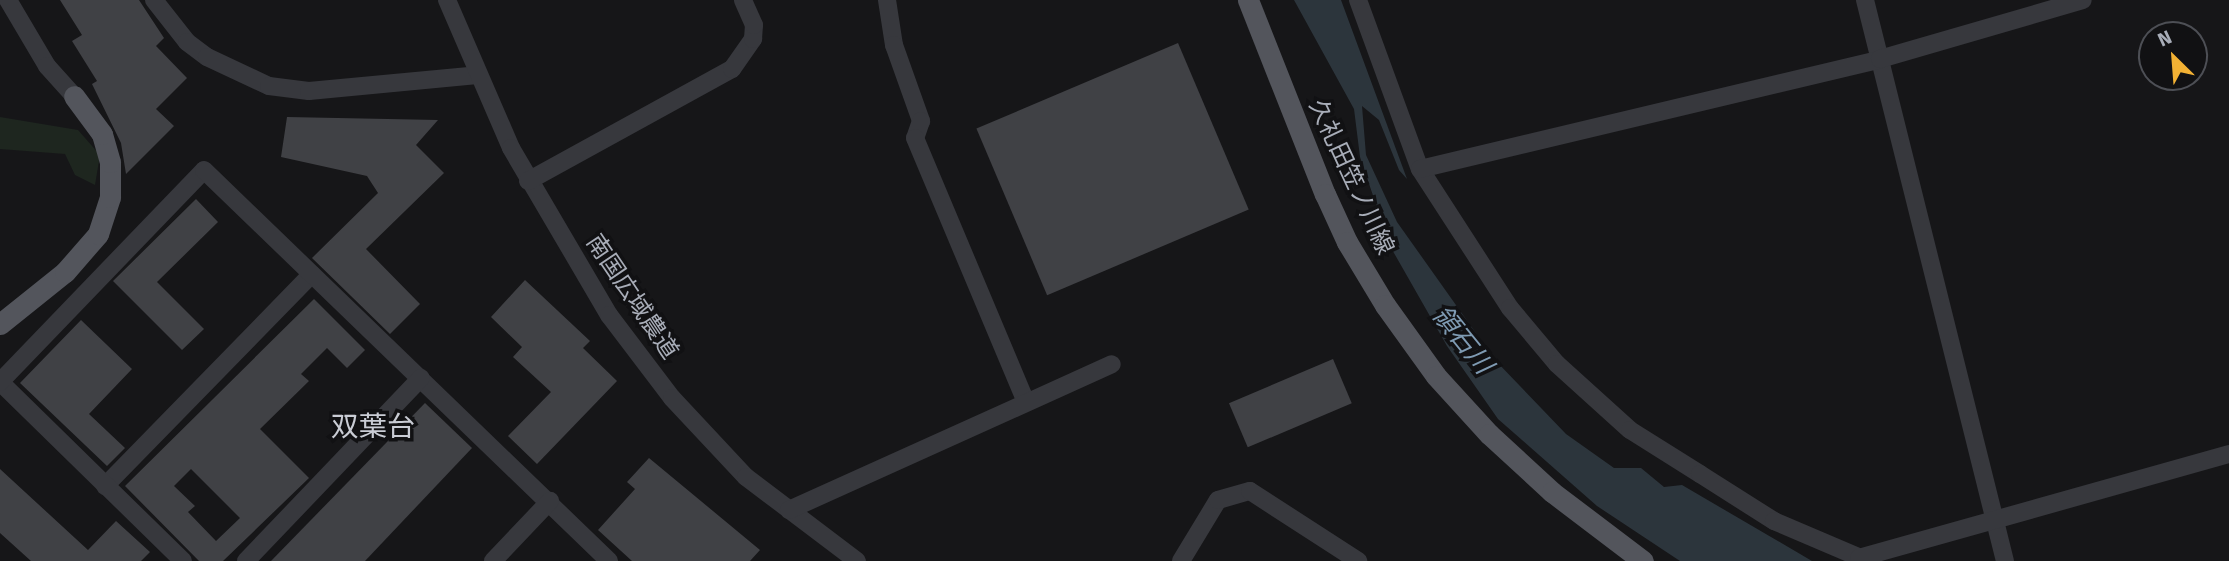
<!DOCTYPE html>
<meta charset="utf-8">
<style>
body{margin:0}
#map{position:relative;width:2229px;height:561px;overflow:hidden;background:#161618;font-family:"Fira Sans","Noto Sans JP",sans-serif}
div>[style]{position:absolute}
.green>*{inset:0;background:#1e261f}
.water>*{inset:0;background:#2c353c}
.building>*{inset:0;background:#404145;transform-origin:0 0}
.minor>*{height:18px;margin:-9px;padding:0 9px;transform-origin:9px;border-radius:9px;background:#37383d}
.major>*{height:21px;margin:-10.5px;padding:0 10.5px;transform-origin:10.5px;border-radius:10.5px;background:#53555c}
span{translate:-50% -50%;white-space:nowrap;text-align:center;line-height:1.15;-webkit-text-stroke:7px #111113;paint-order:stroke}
.street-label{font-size:24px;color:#a8adb8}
.water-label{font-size:26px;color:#7f9bb3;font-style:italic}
.quarter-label{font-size:28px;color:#c9ccd4}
.north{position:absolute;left:2138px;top:21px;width:70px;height:70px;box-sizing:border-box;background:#111113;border:2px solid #4d4f55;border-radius:50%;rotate:335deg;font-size:19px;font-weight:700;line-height:28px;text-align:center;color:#a8adb8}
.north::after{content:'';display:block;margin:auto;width:24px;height:32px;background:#f2b134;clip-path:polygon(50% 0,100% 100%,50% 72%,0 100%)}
</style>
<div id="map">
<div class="green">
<div style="clip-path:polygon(0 117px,78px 130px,100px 155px,95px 185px,75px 175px,65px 154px,0 149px)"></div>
</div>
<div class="water">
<div style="clip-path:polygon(1294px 0,1341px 0,1407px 179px,1399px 170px,1379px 120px,1362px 106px,1366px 155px,1397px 222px,1495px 360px,1566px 434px,1614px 468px,1641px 468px,1664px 487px,1682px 485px,1812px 561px,1680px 561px,1597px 506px,1498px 419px,1447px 346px,1390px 246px,1360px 157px,1354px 109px)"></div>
</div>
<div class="building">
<div style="clip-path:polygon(60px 0,139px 0,164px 38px,156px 46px,187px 78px,156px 109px,174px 126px,126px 174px,121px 143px,92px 84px,97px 81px,72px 41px,82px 35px)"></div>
<div style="left:1178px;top:43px;width:181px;height:219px;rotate:67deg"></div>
<div style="clip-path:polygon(287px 117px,438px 120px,416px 145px,444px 173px,366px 249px,420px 304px,390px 334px,312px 258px,378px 193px,367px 176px,281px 157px)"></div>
<div style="clip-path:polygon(196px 199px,218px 222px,157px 282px,204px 329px,182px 350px,113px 281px)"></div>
<div style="clip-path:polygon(525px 280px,590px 341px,583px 348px,617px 381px,537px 464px,508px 436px,551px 392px,513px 357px,522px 347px,491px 317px)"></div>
<div style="clip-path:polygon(evenodd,314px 299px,365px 350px,347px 368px,327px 348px,301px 374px,309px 381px,260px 429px,309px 478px,223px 561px,199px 561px,125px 486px,314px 299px,191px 469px,240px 518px,216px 541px,188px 512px,195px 506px,174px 486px,191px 469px)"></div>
<div style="clip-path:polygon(81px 320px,132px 369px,89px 414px,125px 448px,107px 466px,20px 383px)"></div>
<div style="left:1333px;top:359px;width:48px;height:113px;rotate:67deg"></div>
<div style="clip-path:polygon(425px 403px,472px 448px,365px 561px,271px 561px)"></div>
<div style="clip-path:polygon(649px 458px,760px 550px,750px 561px,632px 561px,598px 530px,635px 489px,627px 482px)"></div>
<div style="clip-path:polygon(0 469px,88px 550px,116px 521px,150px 552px,141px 561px,31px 561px,0 533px)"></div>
</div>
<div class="minor">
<div style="left:8px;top:0;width:77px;rotate:59.4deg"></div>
<div style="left:47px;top:66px;width:40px;rotate:48deg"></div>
<div style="left:154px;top:0;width:53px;rotate:51.8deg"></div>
<div style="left:187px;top:42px;width:25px;rotate:37deg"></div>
<div style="left:207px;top:57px;width:68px;rotate:25.1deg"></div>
<div style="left:269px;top:86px;width:40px;rotate:7.1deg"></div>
<div style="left:309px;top:91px;width:169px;rotate:-5.4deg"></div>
<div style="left:447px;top:0;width:161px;rotate:66.6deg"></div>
<div style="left:511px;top:148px;width:194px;rotate:59.6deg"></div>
<div style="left:609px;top:315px;width:104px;rotate:52.8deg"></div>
<div style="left:672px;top:398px;width:108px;rotate:46.9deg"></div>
<div style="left:746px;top:477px;width:139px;rotate:37.1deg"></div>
<div style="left:887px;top:0;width:46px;rotate:81.2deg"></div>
<div style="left:894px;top:45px;width:81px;rotate:70.4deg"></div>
<div style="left:921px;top:121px;width:18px;rotate:109deg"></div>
<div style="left:915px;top:138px;width:286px;rotate:67.2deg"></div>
<div style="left:1358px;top:0;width:180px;rotate:69.9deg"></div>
<div style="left:1420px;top:169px;width:166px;rotate:57.1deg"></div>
<div style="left:1510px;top:308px;width:73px;rotate:50deg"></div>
<div style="left:1557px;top:364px;width:98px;rotate:42.1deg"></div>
<div style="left:1630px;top:430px;width:83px;rotate:32.2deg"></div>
<div style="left:1700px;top:474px;width:88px;rotate:32.4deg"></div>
<div style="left:1774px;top:521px;width:102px;rotate:23.1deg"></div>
<div style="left:1865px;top:0;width:578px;rotate:75.99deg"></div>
<div style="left:1420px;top:169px;width:473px;rotate:-13.4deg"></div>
<div style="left:1880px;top:59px;width:211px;rotate:-16.2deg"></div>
<div style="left:528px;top:181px;width:233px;rotate:-28.8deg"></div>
<div style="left:732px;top:69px;width:37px;rotate:-55deg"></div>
<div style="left:753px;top:39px;width:14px;rotate:-86deg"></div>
<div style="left:754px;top:25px;width:27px;rotate:-114deg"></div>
<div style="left:105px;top:486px;width:296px;rotate:-45.7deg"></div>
<div style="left:789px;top:510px;width:354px;rotate:-24.3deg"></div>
<div style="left:1859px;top:558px;width:384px;rotate:-15.7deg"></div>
<div style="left:183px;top:561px;width:256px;rotate:-135.6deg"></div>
<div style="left:0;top:382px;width:294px;rotate:-46.1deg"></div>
<div style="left:204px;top:170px;width:563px;rotate:43.99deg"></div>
<div style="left:246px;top:561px;width:253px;rotate:-46.3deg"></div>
<div style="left:493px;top:561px;width:83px;rotate:-46.5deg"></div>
<div style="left:1181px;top:561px;width:71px;rotate:-58.8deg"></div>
<div style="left:1218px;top:500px;width:33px;rotate:-16deg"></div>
<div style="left:1250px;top:491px;width:129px;rotate:32.9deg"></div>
</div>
<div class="major">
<div style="left:1248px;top:0;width:209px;rotate:68.4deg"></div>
<div style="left:1325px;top:194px;width:53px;rotate:65.4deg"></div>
<div style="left:1347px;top:242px;width:74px;rotate:58.9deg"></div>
<div style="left:1385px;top:305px;width:87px;rotate:54.3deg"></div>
<div style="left:1436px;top:376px;width:79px;rotate:47.6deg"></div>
<div style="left:1489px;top:434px;width:86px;rotate:42.6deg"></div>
<div style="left:1552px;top:492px;width:114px;rotate:37.2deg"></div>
<div style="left:0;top:324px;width:83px;rotate:-38.7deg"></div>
<div style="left:65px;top:272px;width:50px;rotate:-49deg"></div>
<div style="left:98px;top:234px;width:39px;rotate:-72deg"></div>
<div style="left:110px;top:197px;width:35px;rotate:-90deg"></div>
<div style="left:110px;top:162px;width:29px;rotate:-106deg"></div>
<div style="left:102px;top:134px;width:47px;rotate:-126.4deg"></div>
</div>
<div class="street-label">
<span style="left:1351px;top:177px;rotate:65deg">久礼田笠ノ川線</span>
<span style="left:632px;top:297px;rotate:56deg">南国広域農道</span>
</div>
<div class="water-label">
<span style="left:1462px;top:340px;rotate:51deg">領石川</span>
</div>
<div class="quarter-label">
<span style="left:373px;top:427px">双葉台</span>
</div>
<div class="north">N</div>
</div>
